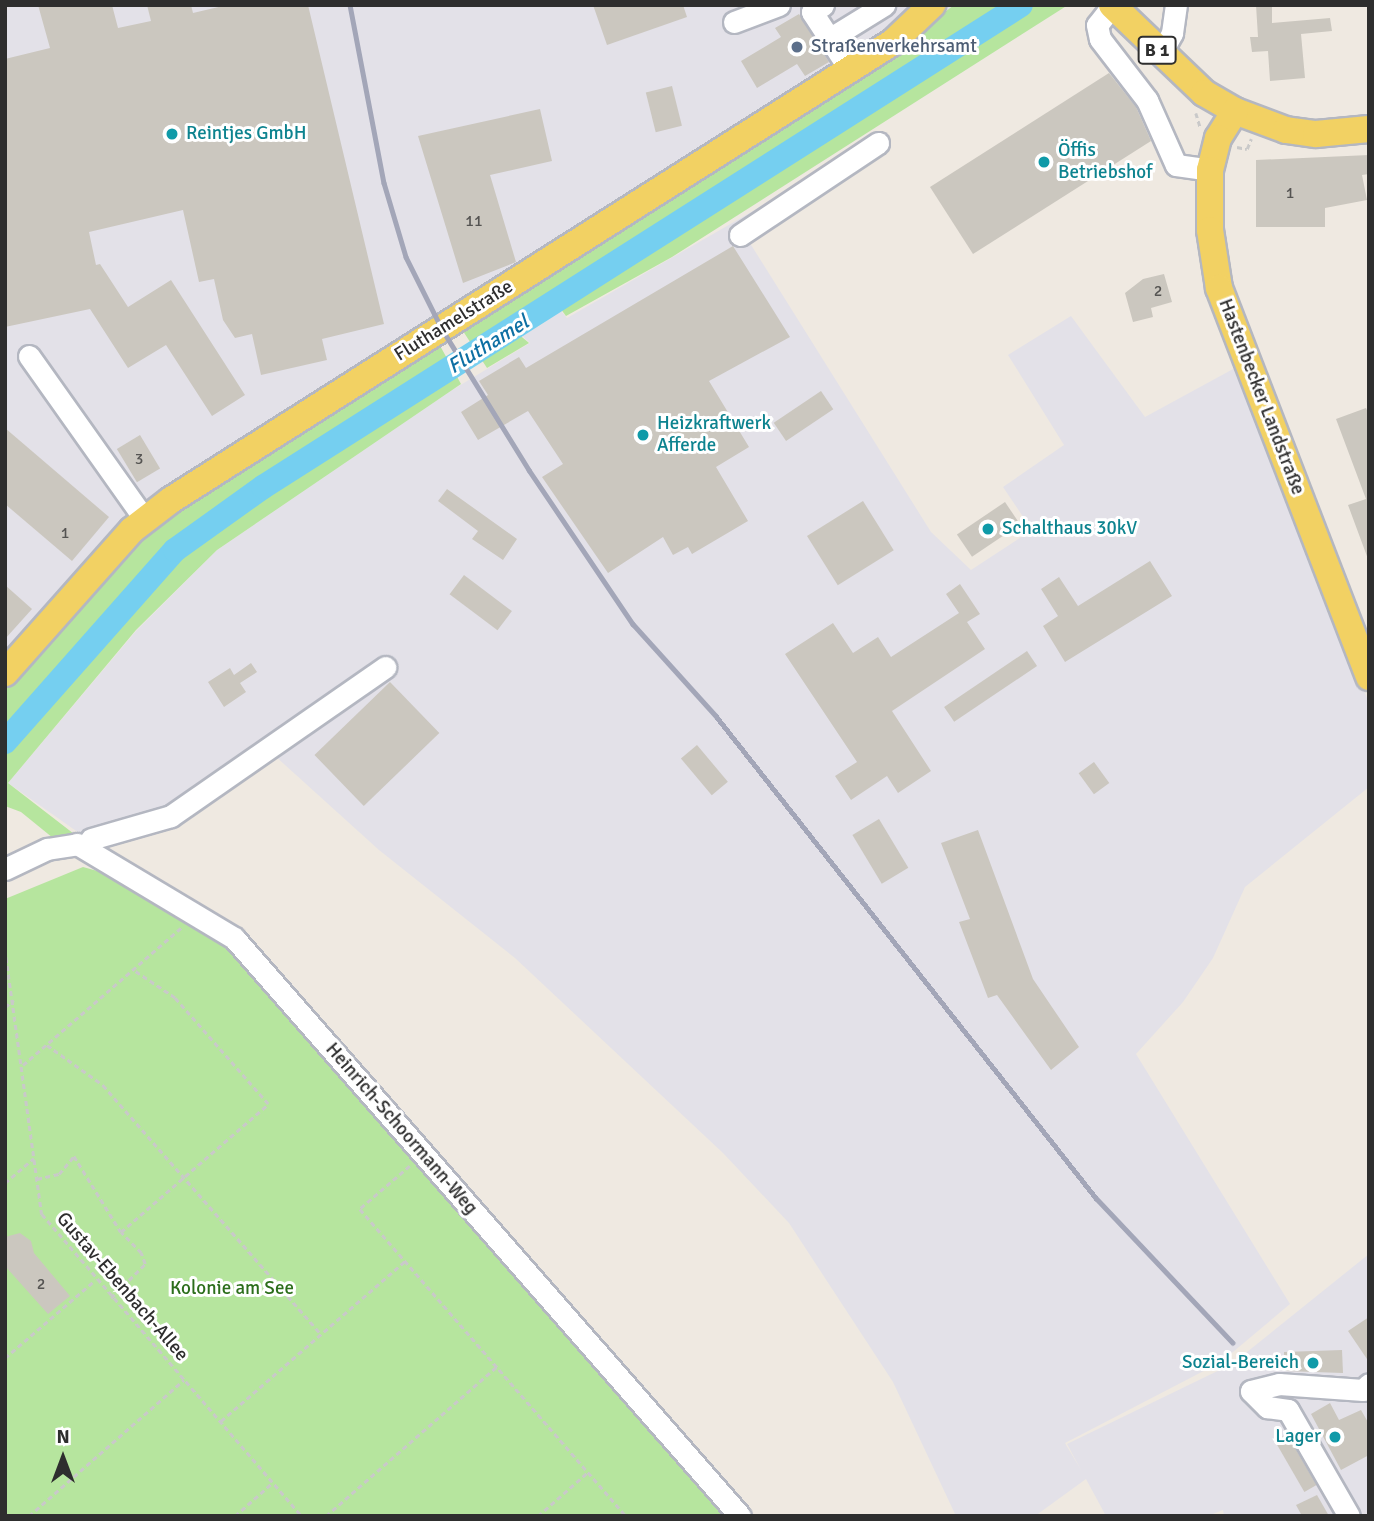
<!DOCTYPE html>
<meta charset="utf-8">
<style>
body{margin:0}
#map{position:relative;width:1374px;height:1521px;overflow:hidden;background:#efe9e1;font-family:Signika,sans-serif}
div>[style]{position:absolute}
.industrial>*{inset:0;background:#e3e1e8}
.green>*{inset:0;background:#b6e59e}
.river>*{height:24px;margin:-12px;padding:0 12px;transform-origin:12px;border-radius:12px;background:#75cff0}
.building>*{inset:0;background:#cbc7bf;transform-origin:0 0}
.path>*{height:2.5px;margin-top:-1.25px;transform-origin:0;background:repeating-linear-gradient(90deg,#c9c9c9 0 5px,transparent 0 8.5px)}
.roads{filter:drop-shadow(2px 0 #b4b7c1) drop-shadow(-2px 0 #b4b7c1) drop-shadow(0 2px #b4b7c1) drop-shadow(0 -2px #b4b7c1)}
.minor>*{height:21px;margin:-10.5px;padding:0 10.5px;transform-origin:10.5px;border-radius:10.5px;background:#fff}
.major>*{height:26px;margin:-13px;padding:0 13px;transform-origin:13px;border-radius:13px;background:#f2d163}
.rail>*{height:4.5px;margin:-2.25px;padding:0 2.25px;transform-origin:2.25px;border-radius:2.25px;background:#a3a6b8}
.dots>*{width:19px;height:19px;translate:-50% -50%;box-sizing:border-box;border:4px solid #fff;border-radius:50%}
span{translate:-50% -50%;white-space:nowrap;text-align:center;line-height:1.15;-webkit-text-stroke:6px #fff;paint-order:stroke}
.number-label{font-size:16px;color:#555452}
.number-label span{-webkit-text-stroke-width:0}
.shield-label span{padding:2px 5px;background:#fff;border:2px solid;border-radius:5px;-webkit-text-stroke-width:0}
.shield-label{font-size:18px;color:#2e2e2e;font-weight:700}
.service-label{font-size:19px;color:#4e5e75}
.left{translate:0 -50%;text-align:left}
.culture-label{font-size:19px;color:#0d838f}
.right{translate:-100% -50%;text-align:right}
.street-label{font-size:19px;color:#2e2e2e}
.park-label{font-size:19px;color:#2c6e1b}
.water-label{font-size:21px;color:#0d6fa3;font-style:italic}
.frame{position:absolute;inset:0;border:7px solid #2e2e2e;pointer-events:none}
.north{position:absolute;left:28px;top:1423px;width:70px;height:70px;-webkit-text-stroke:5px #fff;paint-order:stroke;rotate:0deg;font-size:19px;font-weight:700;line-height:28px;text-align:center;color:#2e2e2e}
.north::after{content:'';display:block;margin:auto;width:24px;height:32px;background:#2e2e2e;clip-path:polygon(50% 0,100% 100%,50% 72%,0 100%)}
</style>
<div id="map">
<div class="industrial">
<div style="clip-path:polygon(5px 5px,954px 5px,875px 66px,458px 329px,120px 554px,5px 690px)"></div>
<div style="clip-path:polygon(875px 133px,885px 149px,748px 240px,931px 532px,971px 570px,1032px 530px,1003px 487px,1064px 445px,1008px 355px,1071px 316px,1145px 417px,1235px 368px,1369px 703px,1369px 787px,1245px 887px,1213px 958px,1183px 1002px,1136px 1054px,1290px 1304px,1221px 1362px,1065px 1443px,1081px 1470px,1067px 1444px,1232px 1364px,1369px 1254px,1369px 1516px,1224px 1516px,1223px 1510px,1208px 1516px,1106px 1516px,1086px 1479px,1035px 1516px,956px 1516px,893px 1382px,789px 1223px,723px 1153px,515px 958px,379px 850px,274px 755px,170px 825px,89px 840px,8px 783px,136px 631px,217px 550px,449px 392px,530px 343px,518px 332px,528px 325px,538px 327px,561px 311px,567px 318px,753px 211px)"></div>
</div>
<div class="green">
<div style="clip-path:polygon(954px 5px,1068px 5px,672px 257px,566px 316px,560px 308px,537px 325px,529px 323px,516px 332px,529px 343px,487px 368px,461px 328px,875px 66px)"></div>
<div style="clip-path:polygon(438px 342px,461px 384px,217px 550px,136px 630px,8px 783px,78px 837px,53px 838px,21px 812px,5px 806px,5px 690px,120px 554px,165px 512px)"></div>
<div style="clip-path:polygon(83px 867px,119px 877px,231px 940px,734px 1516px,5px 1516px,5px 899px)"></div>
</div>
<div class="river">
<div style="left:5px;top:742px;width:256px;rotate:-48.5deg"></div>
<div style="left:175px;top:550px;width:108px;rotate:-35.6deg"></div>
<div style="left:263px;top:487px;width:898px;rotate:-32.45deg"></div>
</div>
<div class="building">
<div style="clip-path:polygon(38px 5px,112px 5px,118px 28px,151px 21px,147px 5px,191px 5px,193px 13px,227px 5px,308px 5px,384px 324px,322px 339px,327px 360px,261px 375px,252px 334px,235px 338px,223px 320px,214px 279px,199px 282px,183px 210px,89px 232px,96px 265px,100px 264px,128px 307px,171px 280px,245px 395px,212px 416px,166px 345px,128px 368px,90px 309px,5px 327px,5px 59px,50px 48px)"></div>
<div style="clip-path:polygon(593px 5px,683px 5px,687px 17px,607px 45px)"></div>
<div style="clip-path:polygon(1256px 5px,1272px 5px,1272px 23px,1330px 18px,1332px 31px,1301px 34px,1305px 78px,1270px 81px,1268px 51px,1252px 52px,1250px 37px,1258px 37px)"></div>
<div style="clip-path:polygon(799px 14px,829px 62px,805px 76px,797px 64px,757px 88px,741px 61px,781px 37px,775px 28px)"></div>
<div style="clip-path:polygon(1109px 73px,1136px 107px,1151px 141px,973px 254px,930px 187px)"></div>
<div style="left:672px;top:86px;width:41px;height:27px;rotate:76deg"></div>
<div style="clip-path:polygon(540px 109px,552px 161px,490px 175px,516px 262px,463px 283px,418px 136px)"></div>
<div style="clip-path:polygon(1369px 155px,1369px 174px,1362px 175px,1367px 200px,1325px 208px,1325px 227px,1256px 227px,1256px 160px)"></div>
<div style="clip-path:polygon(733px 246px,790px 337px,709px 381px,749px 447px,716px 467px,748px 521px,692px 554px,688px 547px,673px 555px,663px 537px,608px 573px,542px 477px,563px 464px,528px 411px,478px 440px,461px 412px,488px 395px,479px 381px,519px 357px,526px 368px)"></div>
<div style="clip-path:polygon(1164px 274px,1172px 302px,1151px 308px,1153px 317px,1133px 322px,1125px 293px,1143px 279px)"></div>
<div style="left:821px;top:391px;width:22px;height:57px;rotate:56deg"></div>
<div style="clip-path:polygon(1366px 408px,1369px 415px,1368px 559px,1348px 505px,1366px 499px,1336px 419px)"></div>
<div style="clip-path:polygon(5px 428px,109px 517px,72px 561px,5px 504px)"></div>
<div style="left:140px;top:435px;width:39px;height:27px;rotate:59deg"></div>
<div style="clip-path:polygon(447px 489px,517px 539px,503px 560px,472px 539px,478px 531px,438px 501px)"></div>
<div style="left:863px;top:501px;width:58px;height:66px;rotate:58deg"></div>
<div style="left:1005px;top:502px;width:27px;height:58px;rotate:56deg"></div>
<div style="clip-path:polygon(1150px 561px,1172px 596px,1065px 662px,1043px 626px,1058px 616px,1041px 589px,1059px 577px,1078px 606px)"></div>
<div style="left:464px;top:575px;width:60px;height:24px;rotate:37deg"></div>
<div style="clip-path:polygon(960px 584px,980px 614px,967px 622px,985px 649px,892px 711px,931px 771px,898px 793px,887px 776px,851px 800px,835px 776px,857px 762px,785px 654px,833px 623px,853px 653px,878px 637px,891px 657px,959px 613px,946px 594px)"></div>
<div style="clip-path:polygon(5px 585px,32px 609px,5px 639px)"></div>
<div style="left:1027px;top:651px;width:18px;height:100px;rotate:56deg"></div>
<div style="clip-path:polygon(251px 663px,257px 672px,240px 683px,246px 692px,224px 707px,208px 682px,230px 668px,234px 675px)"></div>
<div style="left:390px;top:682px;width:71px;height:105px;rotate:46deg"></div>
<div style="left:697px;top:745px;width:48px;height:21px;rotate:50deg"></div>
<div style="left:1094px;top:762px;width:26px;height:19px;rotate:54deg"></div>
<div style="left:879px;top:819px;width:57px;height:31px;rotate:59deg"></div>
<div style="clip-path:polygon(978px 830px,1033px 979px,1079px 1047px,1051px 1070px,997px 995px,988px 998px,959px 922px,970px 919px,941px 843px)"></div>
<div style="clip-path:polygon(20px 1233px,31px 1241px,34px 1253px,70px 1296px,48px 1314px,5px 1266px,5px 1237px)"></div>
<div style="clip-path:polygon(1369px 1317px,1369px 1362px,1348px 1331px)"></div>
<div style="clip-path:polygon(1342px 1350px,1343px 1373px,1284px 1371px,1284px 1352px)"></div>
<div style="clip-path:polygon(1330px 1403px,1339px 1420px,1361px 1410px,1369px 1424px,1369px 1455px,1341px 1470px,1311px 1414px)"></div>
<div style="left:1287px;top:1434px;width:59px;height:14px;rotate:60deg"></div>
<div style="clip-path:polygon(1317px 1495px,1329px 1516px,1302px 1516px,1296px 1505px)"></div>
</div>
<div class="path">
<div style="left:1196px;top:113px;width:14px;rotate:73deg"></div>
<div style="left:1237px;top:147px;width:10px;rotate:11deg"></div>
<div style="left:1247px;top:149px;width:11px;rotate:-68deg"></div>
<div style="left:5px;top:949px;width:268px;rotate:82.1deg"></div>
<div style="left:42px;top:1214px;width:399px;rotate:49.3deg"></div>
<div style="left:5px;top:1007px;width:11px;rotate:-38deg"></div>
<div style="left:47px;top:1045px;width:69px;rotate:35.5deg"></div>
<div style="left:103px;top:1085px;width:331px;rotate:48.8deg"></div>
<div style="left:23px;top:1065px;width:211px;rotate:-41deg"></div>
<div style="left:410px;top:1166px;width:66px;rotate:139.3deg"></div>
<div style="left:360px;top:1209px;width:406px;rotate:49.1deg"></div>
<div style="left:37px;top:1179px;width:23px;rotate:-13deg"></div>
<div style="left:59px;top:1174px;width:23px;rotate:-50deg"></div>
<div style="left:74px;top:1156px;width:89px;rotate:58.3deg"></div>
<div style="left:121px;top:1232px;width:195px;rotate:-41deg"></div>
<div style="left:268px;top:1104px;width:141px;rotate:-131.3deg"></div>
<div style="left:175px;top:998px;width:50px;rotate:-146.3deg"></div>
<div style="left:5px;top:1183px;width:38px;rotate:-41deg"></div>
<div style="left:111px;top:1298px;width:48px;rotate:-45deg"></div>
<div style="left:145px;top:1264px;width:12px;rotate:-110deg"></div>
<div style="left:141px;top:1253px;width:29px;rotate:-134deg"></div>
<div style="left:5px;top:1358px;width:119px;rotate:-40.9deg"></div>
<div style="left:221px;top:1421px;width:244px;rotate:-41deg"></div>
<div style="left:29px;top:1516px;width:206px;rotate:-41.3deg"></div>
<div style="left:235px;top:1516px;width:50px;rotate:-41.7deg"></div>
<div style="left:326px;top:1516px;width:226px;rotate:-41.2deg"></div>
<div style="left:538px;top:1516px;width:67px;rotate:-41.3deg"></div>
</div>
<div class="roads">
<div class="minor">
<div style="left:823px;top:5px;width:13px;rotate:148deg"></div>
<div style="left:812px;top:12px;width:69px;rotate:56.8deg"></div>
<div style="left:1112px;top:6px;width:24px;rotate:128deg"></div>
<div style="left:1097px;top:25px;width:14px;rotate:78deg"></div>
<div style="left:1100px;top:39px;width:77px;rotate:52.4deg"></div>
<div style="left:1147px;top:100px;width:71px;rotate:66deg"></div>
<div style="left:1176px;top:165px;width:34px;rotate:8deg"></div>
<div style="left:734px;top:22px;width:48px;rotate:-20.7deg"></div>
<div style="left:829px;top:39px;width:65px;rotate:-31.7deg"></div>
<div style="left:1161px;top:53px;width:23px;rotate:-61deg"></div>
<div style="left:1172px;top:33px;width:28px;rotate:-82deg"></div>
<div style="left:740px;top:235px;width:166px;rotate:-33.7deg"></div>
<div style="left:29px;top:356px;width:201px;rotate:54.7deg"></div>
<div style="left:91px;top:839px;width:83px;rotate:-16deg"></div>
<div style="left:171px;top:816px;width:261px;rotate:-34.8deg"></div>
<div style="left:5px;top:869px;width:47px;rotate:-25.5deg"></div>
<div style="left:47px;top:849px;width:30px;rotate:-9deg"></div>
<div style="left:77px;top:844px;width:183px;rotate:30.9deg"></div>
<div style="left:234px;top:938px;width:768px;rotate:48.8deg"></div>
<div style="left:1251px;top:1391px;width:23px;rotate:45deg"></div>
<div style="left:1267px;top:1407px;width:21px;rotate:8deg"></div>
<div style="left:1288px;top:1410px;width:122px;rotate:60.1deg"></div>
<div style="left:1251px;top:1391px;width:29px;rotate:-14deg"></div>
<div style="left:1279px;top:1384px;width:84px;rotate:4.1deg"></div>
<div style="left:1363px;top:1390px;width:8px;rotate:-45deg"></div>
</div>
<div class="major">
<div style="left:1112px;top:5px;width:127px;rotate:43.7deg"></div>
<div style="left:1204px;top:93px;width:36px;rotate:30deg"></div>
<div style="left:1235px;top:111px;width:54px;rotate:20.4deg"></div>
<div style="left:1286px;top:130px;width:30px;rotate:8deg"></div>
<div style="left:1316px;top:134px;width:53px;rotate:-5.4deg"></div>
<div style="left:1235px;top:111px;width:32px;rotate:122deg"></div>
<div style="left:1218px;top:138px;width:33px;rotate:104deg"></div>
<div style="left:1210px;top:170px;width:60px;rotate:90deg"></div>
<div style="left:1210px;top:230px;width:59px;rotate:81.2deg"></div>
<div style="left:1219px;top:288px;width:417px;rotate:68.9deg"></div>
<div style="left:5px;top:673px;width:191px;rotate:-48.4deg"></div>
<div style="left:132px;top:530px;width:49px;rotate:-37.6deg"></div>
<div style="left:171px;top:500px;width:855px;rotate:-32.39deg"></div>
<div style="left:893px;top:42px;width:54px;rotate:-43.5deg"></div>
</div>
</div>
<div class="rail">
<div style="left:350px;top:5px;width:181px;rotate:79.2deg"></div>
<div style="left:384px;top:183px;width:77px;rotate:73.4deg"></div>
<div style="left:406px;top:257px;width:80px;rotate:63.4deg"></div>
<div style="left:442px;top:329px;width:166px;rotate:58.3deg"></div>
<div style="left:529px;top:470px;width:186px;rotate:56deg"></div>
<div style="left:633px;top:624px;width:124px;rotate:47.9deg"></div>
<div style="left:716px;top:716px;width:614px;rotate:51.75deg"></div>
<div style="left:1096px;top:1198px;width:199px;rotate:46.6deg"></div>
</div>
<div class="dots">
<div style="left:797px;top:47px;background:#5c6f8a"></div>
<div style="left:172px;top:134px;background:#0f9aa8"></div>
<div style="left:1044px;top:162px;background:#0f9aa8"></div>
<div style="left:643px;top:435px;background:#0f9aa8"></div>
<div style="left:988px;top:529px;background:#0f9aa8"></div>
<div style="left:1313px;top:1363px;background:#0f9aa8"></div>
<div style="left:1335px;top:1437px;background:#0f9aa8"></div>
</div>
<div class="number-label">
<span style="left:1290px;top:193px">1</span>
<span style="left:474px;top:221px">11</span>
<span style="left:1158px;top:291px">2</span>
<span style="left:139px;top:459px">3</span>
<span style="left:65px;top:533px">1</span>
<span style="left:41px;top:1284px">2</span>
</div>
<div class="shield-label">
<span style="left:1157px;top:50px">B 1</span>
</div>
<div class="service-label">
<span class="left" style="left:811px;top:47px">Straßenverkehrsamt</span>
</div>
<div class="culture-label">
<span class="left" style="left:186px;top:134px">Reintjes GmbH</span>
<span class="left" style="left:1058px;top:162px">Öffis<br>Betriebshof</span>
<span class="left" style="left:657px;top:435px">Heizkraftwerk<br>Afferde</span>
<span class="left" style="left:1002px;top:529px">Schalthaus 30kV</span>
<span class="right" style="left:1299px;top:1363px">Sozial-Bereich</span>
<span class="right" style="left:1321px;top:1437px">Lager</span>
</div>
<div class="street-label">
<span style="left:454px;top:321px;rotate:-32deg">Fluthamelstraße</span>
<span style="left:1261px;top:397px;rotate:69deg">Hastenbecker Landstraße</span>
<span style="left:401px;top:1129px;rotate:49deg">Heinrich-Schoormann-Weg</span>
<span style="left:122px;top:1287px;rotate:49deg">Gustav-Ebenbach-Allee</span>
</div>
<div class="park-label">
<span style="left:232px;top:1289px">Kolonie am See</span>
</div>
<div class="water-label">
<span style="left:488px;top:344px;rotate:-32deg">Fluthamel</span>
</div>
<div class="frame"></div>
<div class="north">N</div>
</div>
